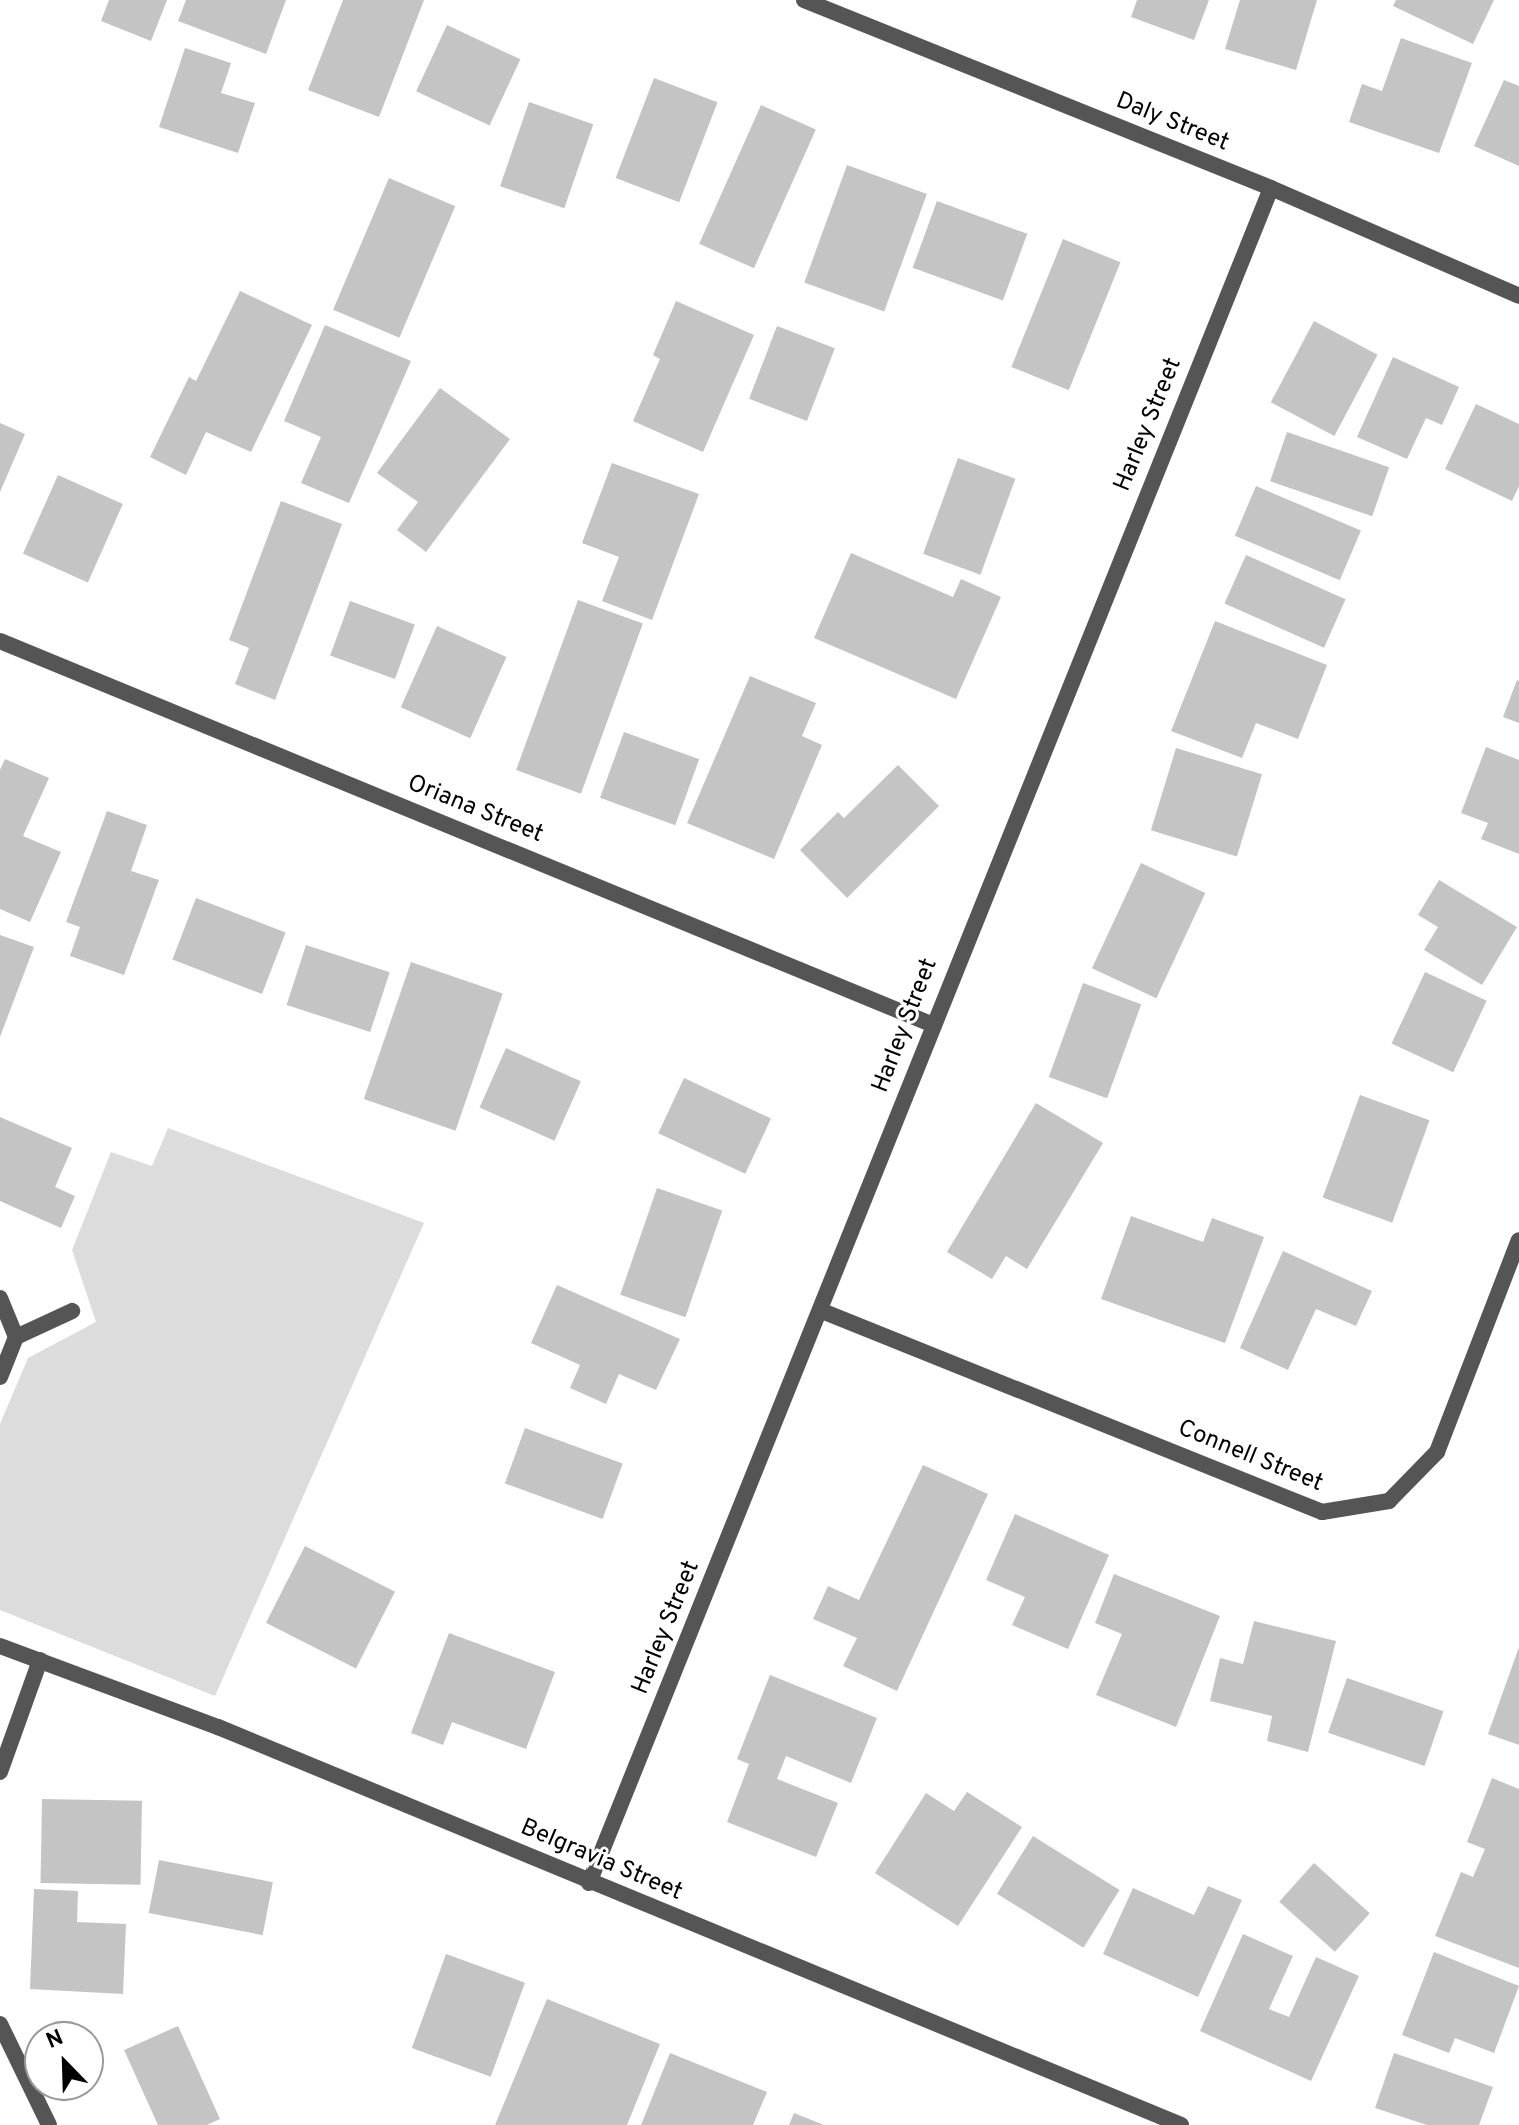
<!DOCTYPE html>
<style>
body{margin:0}
#map{position:relative;width:1519px;height:2125px;overflow:hidden;background:#fff;font-family:Overpass,sans-serif}
div>[style]{position:absolute}
.green>*{inset:0;background:#dcdcdc}
.building>*{inset:0;background:#c4c4c4;transform-origin:0 0}
.street>*{height:16px;margin:-8px;padding:0 8px;transform-origin:8px;border-radius:8px;background:#555}
span{translate:-50% -50%;white-space:nowrap;text-align:center;line-height:1.15;-webkit-text-stroke:6px #fff;paint-order:stroke}
.street-label{font-size:24px;color:#000}
.north{position:absolute;left:24px;top:2021px;width:80px;height:80px;box-sizing:border-box;background:#fff;border:2px solid #999;border-radius:50%;rotate:337deg;font-size:22px;font-weight:700;line-height:32px;text-align:center;color:#000}
.north::after{content:'';display:block;margin:auto;width:28px;height:36px;background:#000;clip-path:polygon(50% 0,100% 100%,50% 72%,0 100%)}
</style>
<div id="map">
<div class="green">
<div style="clip-path:polygon(168px 1128px,424px 1223px,215px 1696px,0 1610px,0 1424px,28px 1358px,96px 1322px,72px 1250px,111px 1152px,152px 1166px)"></div>
</div>
<div class="building">
<div style="clip-path:polygon(109px 0,167px 0,151px 41px,101px 21px)"></div>
<div style="clip-path:polygon(186px 0,286px 0,266px 54px,178px 21px)"></div>
<div style="clip-path:polygon(343px 0,424px 0,379px 117px,308px 90px)"></div>
<div style="clip-path:polygon(1137px 0,1209px 0,1194px 40px,1131px 17px)"></div>
<div style="clip-path:polygon(1240px 0,1317px 0,1296px 70px,1225px 49px)"></div>
<div style="clip-path:polygon(1396px 0,1494px 0,1473px 44px,1393px 6px)"></div>
<div style="left:447px;top:25px;width:81px;height:73px;rotate:25deg"></div>
<div style="clip-path:polygon(1401px 38px,1472px 63px,1439px 153px,1349px 122px,1362px 84px,1382px 91px)"></div>
<div style="clip-path:polygon(185px 48px,231px 63px,221px 93px,255px 103px,238px 153px,159px 127px)"></div>
<div style="left:654px;top:78px;width:68px;height:107px;rotate:21deg"></div>
<div style="clip-path:polygon(1504px 80px,1519px 86px,1519px 166px,1474px 146px)"></div>
<div style="left:529px;top:102px;width:68px;height:89px;rotate:19deg"></div>
<div style="left:761px;top:105px;width:60px;height:152px;rotate:24deg"></div>
<div style="left:847px;top:165px;width:85px;height:125px;rotate:20deg"></div>
<div style="left:389px;top:178px;width:72px;height:143px;rotate:23deg"></div>
<div style="left:937px;top:201px;width:96px;height:71px;rotate:20deg"></div>
<div style="left:1063px;top:239px;width:62px;height:138px;rotate:22deg"></div>
<div style="clip-path:polygon(240px 291px,312px 325px,251px 452px,206px 432px,186px 475px,150px 457px,189px 377px,196px 381px)"></div>
<div style="clip-path:polygon(676px 301px,754px 335px,703px 452px,633px 421px,660px 359px,653px 355px)"></div>
<div style="left:1314px;top:321px;width:72px;height:92px;rotate:28deg"></div>
<div style="clip-path:polygon(325px 325px,411px 361px,349px 503px,301px 483px,321px 437px,284px 421px)"></div>
<div style="left:777px;top:326px;width:62px;height:78px;rotate:21deg"></div>
<div style="clip-path:polygon(1393px 357px,1459px 387px,1442px 425px,1426px 418px,1407px 459px,1357px 437px)"></div>
<div style="clip-path:polygon(440px 388px,510px 439px,426px 552px,397px 530px,418px 502px,377px 473px)"></div>
<div style="clip-path:polygon(1476px 404px,1519px 424px,1519px 486px,1512px 501px,1445px 469px)"></div>
<div style="clip-path:polygon(0 423px,25px 434px,0 492px)"></div>
<div style="left:1287px;top:432px;width:108px;height:52px;rotate:19deg"></div>
<div style="left:958px;top:458px;width:61px;height:102px;rotate:20deg"></div>
<div style="clip-path:polygon(612px 463px,699px 494px,652px 620px,602px 601px,619px 557px,582px 543px)"></div>
<div style="left:58px;top:475px;width:71px;height:86px;rotate:24deg"></div>
<div style="left:1256px;top:486px;width:114px;height:54px;rotate:23deg"></div>
<div style="clip-path:polygon(281px 501px,342px 524px,275px 700px,235px 684px,249px 648px,229px 640px)"></div>
<div style="clip-path:polygon(851px 553px,953px 597px,961px 579px,1001px 597px,956px 699px,814px 638px)"></div>
<div style="left:1246px;top:555px;width:109px;height:53px;rotate:24deg"></div>
<div style="left:578px;top:600px;width:69px;height:181px;rotate:20deg"></div>
<div style="left:350px;top:601px;width:69px;height:58px;rotate:20deg"></div>
<div style="clip-path:polygon(1215px 621px,1327px 665px,1298px 739px,1256px 723px,1242px 758px,1171px 731px)"></div>
<div style="left:437px;top:626px;width:76px;height:89px;rotate:24deg"></div>
<div style="clip-path:polygon(750px 676px,816px 703px,802px 736px,822px 745px,774px 859px,687px 823px)"></div>
<div style="clip-path:polygon(1517px 680px,1519px 681px,1519px 723px,1503px 717px)"></div>
<div style="left:624px;top:732px;width:80px;height:70px;rotate:20deg"></div>
<div style="clip-path:polygon(1486px 747px,1519px 760px,1519px 854px,1481px 839px,1488px 823px,1461px 813px)"></div>
<div style="left:1176px;top:748px;width:90px;height:86px;rotate:17deg"></div>
<div style="clip-path:polygon(5px 759px,49px 778px,23px 836px,61px 852px,30px 922px,0 909px,0 770px)"></div>
<div style="clip-path:polygon(898px 765px,939px 806px,847px 898px,800px 850px,838px 812px,844px 818px)"></div>
<div style="clip-path:polygon(107px 811px,147px 825px,131px 871px,159px 880px,124px 975px,70px 956px,80px 927px,66px 922px)"></div>
<div style="left:1141px;top:863px;width:71px;height:116px;rotate:25deg"></div>
<div style="clip-path:polygon(1439px 880px,1517px 927px,1482px 985px,1424px 950px,1438px 927px,1418px 915px)"></div>
<div style="left:196px;top:898px;width:96px;height:66px;rotate:21deg"></div>
<div style="clip-path:polygon(0 935px,34px 947px,0 1037px)"></div>
<div style="left:306px;top:945px;width:88px;height:63px;rotate:18deg"></div>
<div style="left:411px;top:962px;width:97px;height:145px;rotate:19deg"></div>
<div style="left:1425px;top:972px;width:68px;height:79px;rotate:25deg"></div>
<div style="left:1083px;top:983px;width:62px;height:100px;rotate:20deg"></div>
<div style="left:506px;top:1048px;width:82px;height:65px;rotate:24deg"></div>
<div style="left:684px;top:1078px;width:96px;height:61px;rotate:25deg"></div>
<div style="left:1360px;top:1095px;width:74px;height:109px;rotate:20deg"></div>
<div style="clip-path:polygon(1036px 1103px,1103px 1143px,1027px 1269px,1006px 1256px,992px 1279px,947px 1252px)"></div>
<div style="clip-path:polygon(0 1117px,72px 1148px,55px 1187px,75px 1196px,61px 1228px,0 1201px)"></div>
<div style="left:657px;top:1188px;width:69px;height:113px;rotate:19deg"></div>
<div style="clip-path:polygon(1131px 1216px,1203px 1242px,1212px 1218px,1264px 1237px,1225px 1343px,1101px 1299px)"></div>
<div style="clip-path:polygon(1283px 1251px,1372px 1291px,1356px 1326px,1316px 1309px,1288px 1370px,1240px 1348px)"></div>
<div style="clip-path:polygon(557px 1285px,680px 1339px,656px 1390px,619px 1374px,606px 1404px,570px 1388px,580px 1365px,531px 1343px)"></div>
<div style="left:525px;top:1428px;width:104px;height:59px;rotate:20deg"></div>
<div style="clip-path:polygon(923px 1465px,988px 1494px,897px 1691px,843px 1666px,857px 1638px,813px 1619px,828px 1586px,859px 1600px)"></div>
<div style="clip-path:polygon(1015px 1514px,1109px 1555px,1068px 1649px,1012px 1625px,1025px 1597px,986px 1580px)"></div>
<div style="left:305px;top:1546px;width:101px;height:86px;rotate:27deg"></div>
<div style="clip-path:polygon(1114px 1574px,1220px 1616px,1176px 1727px,1096px 1695px,1122px 1634px,1095px 1623px)"></div>
<div style="clip-path:polygon(1254px 1621px,1336px 1641px,1308px 1752px,1267px 1741px,1272px 1716px,1210px 1701px,1220px 1658px,1243px 1664px)"></div>
<div style="clip-path:polygon(449px 1633px,555px 1672px,526px 1749px,452px 1722px,443px 1745px,411px 1733px)"></div>
<div style="clip-path:polygon(1519px 1647px,1519px 1745px,1488px 1734px)"></div>
<div style="clip-path:polygon(770px 1675px,877px 1718px,851px 1783px,786px 1756px,777px 1779px,838px 1803px,816px 1857px,727px 1822px,749px 1764px,737px 1759px)"></div>
<div style="left:1347px;top:1678px;width:102px;height:58px;rotate:19deg"></div>
<div style="clip-path:polygon(1492px 1778px,1519px 1789px,1519px 1968px,1435px 1936px,1461px 1872px,1473px 1877px,1485px 1849px,1467px 1842px)"></div>
<div style="clip-path:polygon(967px 1792px,1022px 1827px,958px 1926px,875px 1873px,926px 1793px,954px 1811px)"></div>
<div style="left:42px;top:1799px;width:100px;height:84px;rotate:1deg"></div>
<div style="left:1033px;top:1836px;width:102px;height:68px;rotate:32deg"></div>
<div style="left:159px;top:1860px;width:116px;height:54px;rotate:11deg"></div>
<div style="left:1314px;top:1863px;width:75px;height:52px;rotate:42deg"></div>
<div style="clip-path:polygon(1208px 1886px,1242px 1900px,1198px 1997px,1103px 1954px,1133px 1888px,1194px 1915px)"></div>
<div style="clip-path:polygon(34px 1889px,78px 1891px,77px 1922px,126px 1924px,123px 1994px,30px 1989px)"></div>
<div style="clip-path:polygon(1243px 1934px,1293px 1956px,1269px 2009px,1289px 2017px,1316px 1957px,1359px 1976px,1311px 2081px,1200px 2031px)"></div>
<div style="clip-path:polygon(1434px 1952px,1519px 1986px,1494px 2053px,1455px 2038px,1449px 2053px,1402px 2035px)"></div>
<div style="left:446px;top:1954px;width:84px;height:100px;rotate:20deg"></div>
<div style="clip-path:polygon(547px 1999px,660px 2044px,627px 2125px,495px 2125px)"></div>
<div style="clip-path:polygon(178px 2026px,220px 2119px,207px 2125px,158px 2125px,124px 2050px)"></div>
<div style="clip-path:polygon(670px 2053px,767px 2092px,753px 2125px,641px 2125px)"></div>
<div style="clip-path:polygon(1394px 2053px,1493px 2087px,1479px 2125px,1427px 2125px,1375px 2108px)"></div>
<div style="clip-path:polygon(794px 2113px,824px 2125px,789px 2125px)"></div>
</div>
<div class="street">
<div style="left:804px;top:0;width:503px;rotate:21.93deg"></div>
<div style="left:1271px;top:188px;width:270px;rotate:23.5deg"></div>
<div style="left:0;top:641px;width:1007px;rotate:22.36deg"></div>
<div style="left:0;top:1298px;width:42px;rotate:67.7deg"></div>
<div style="left:16px;top:1337px;width:43px;rotate:111.8deg"></div>
<div style="left:822px;top:1311px;width:539px;rotate:21.9deg"></div>
<div style="left:1322px;top:1512px;width:68px;rotate:-9.3deg"></div>
<div style="left:1389px;top:1501px;width:69px;rotate:-45.6deg"></div>
<div style="left:1437px;top:1452px;width:227px;rotate:-68.9deg"></div>
<div style="left:16px;top:1337px;width:62px;rotate:-24.9deg"></div>
<div style="left:0;top:1646px;width:233px;rotate:20.4deg"></div>
<div style="left:218px;top:1727px;width:1042px;rotate:22.45deg"></div>
<div style="left:0;top:1772px;width:119px;rotate:-70.3deg"></div>
<div style="left:589px;top:1883px;width:1827px;rotate:-68.08deg"></div>
<div style="left:0;top:2024px;width:112px;rotate:64.1deg"></div>
</div>
<div class="street-label">
<span style="left:1172px;top:123px;rotate:22deg">Daly Street</span>
<span style="left:1149px;top:425px;rotate:-68deg">Harley Street</span>
<span style="left:475px;top:810px;rotate:22deg">Oriana Street</span>
<span style="left:906px;top:1026px;rotate:-69deg">Harley Street</span>
<span style="left:1250px;top:1457px;rotate:22deg">Connell Street</span>
<span style="left:667px;top:1628px;rotate:-68deg">Harley Street</span>
<span style="left:601px;top:1861px;rotate:23deg">Belgravia Street</span>
</div>
<div class="north">N</div>
</div>
